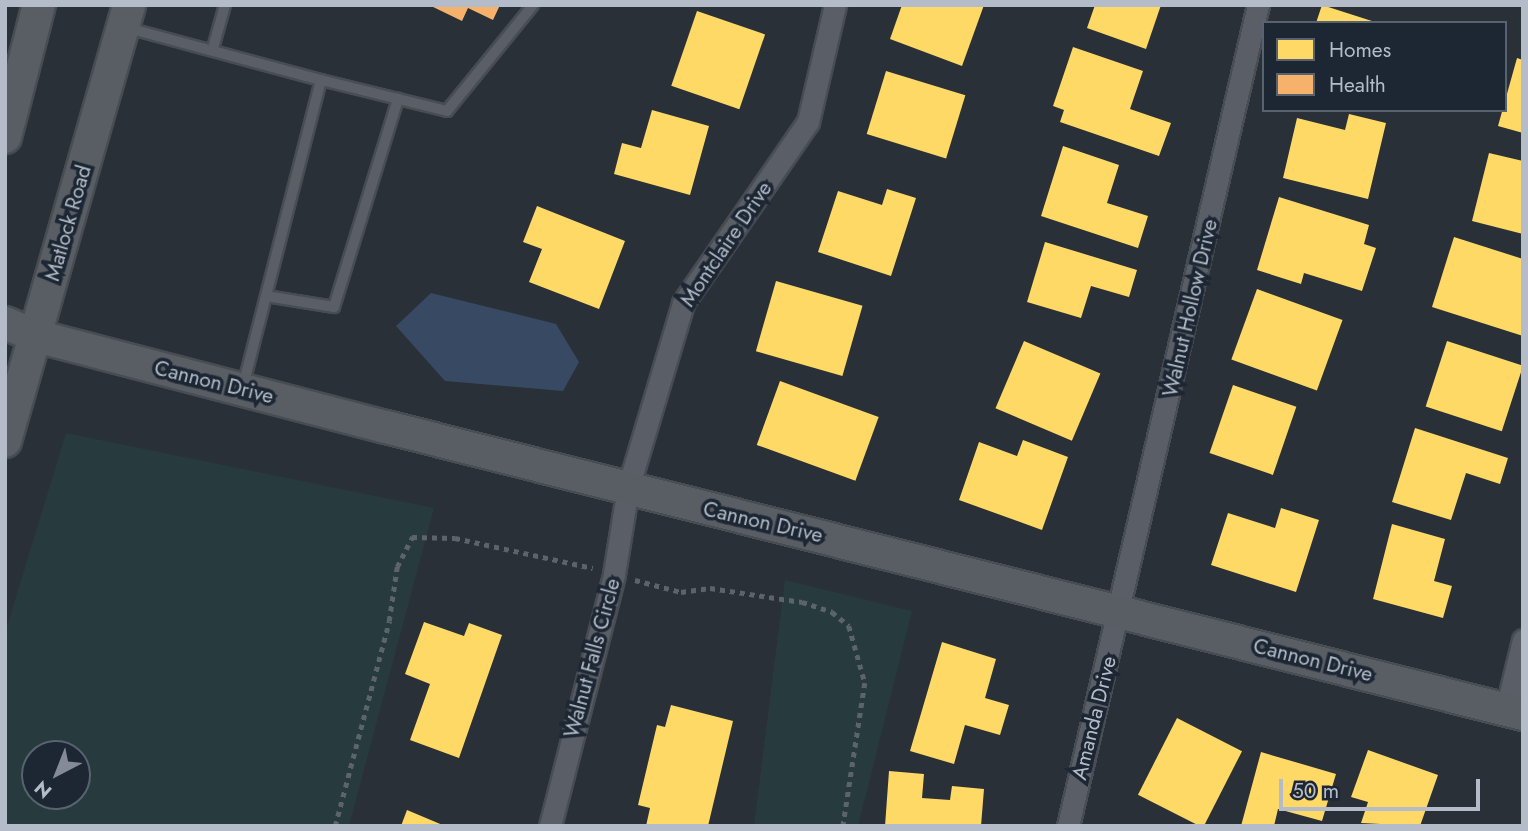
<!DOCTYPE html>
<style>
body{margin:0}
#map{position:relative;width:1528px;height:831px;overflow:hidden;background:#2a3038;font-family:Jost,sans-serif}
div>[style]{position:absolute}
.green>*{inset:0;background:#273a3e}
.water>*{inset:0;background:#384963}
.homes>*{inset:0;background:#ffd966;transform-origin:0 0}
.health>*{inset:0;background:#f6b26b}
.path>*{height:4.5px;margin-top:-2.25px;transform-origin:0;background:repeating-linear-gradient(90deg,#5d636a 0 5px,transparent 0 10px)}
.roads{filter:drop-shadow(2px 0 #484c53) drop-shadow(-2px 0 #484c53) drop-shadow(0 2px #484c53) drop-shadow(0 -2px #484c53)}
.lane>*{height:10px;margin:-5px;padding:0 5px;transform-origin:5px;border-radius:5px;background:#5a5e66}
.street>*{height:21px;margin:-10.5px;padding:0 10.5px;transform-origin:10.5px;border-radius:10.5px;background:#5a5e66}
.secondary>*{height:32px;margin:-16px;padding:0 16px;transform-origin:16px;border-radius:16px;background:#595d64}
span{translate:-50% -50%;white-space:nowrap;text-align:center;line-height:1.15;-webkit-text-stroke:7px #1d2633;paint-order:stroke}
.street-label{font-size:21px;color:#b4bcc9}
.frame{position:absolute;inset:0;border:7px solid #b4bcc9;pointer-events:none}
.legend{position:absolute;left:1262px;top:21px;width:245px;height:91px;box-sizing:border-box;background:#1d2633;border:2px solid #59626f;margin:0;padding:9px 12px;list-style:none;font-size:21px;color:#b4bcc9}
.legend li{display:flex;align-items:center;gap:14px;height:35px}
.legend b{width:35px;border:2px solid #59626f}
.north{position:absolute;left:21px;top:740px;width:70px;height:70px;box-sizing:border-box;background:#1d2633;border:2px solid #59626f;border-radius:50%;rotate:222deg;font-size:19px;font-weight:700;line-height:28px;text-align:center;color:#b4bcc9}
.north::after{content:'';display:block;margin:auto;width:24px;height:32px;background:#848b96;clip-path:polygon(50% 0,100% 100%,50% 72%,0 100%)}
.scale{position:absolute;left:1279px;top:779px;width:201px;height:32px;box-sizing:border-box;border:4px solid #b4bcc9;border-top:0;padding-left:9px;font-size:21px;line-height:24px;white-space:nowrap;color:#b4bcc9;-webkit-text-stroke:5px #1d2633;paint-order:stroke}
</style>
<div id="map">
<div class="green">
<div style="clip-path:polygon(evenodd,66px 433px,434px 508px,349px 826px,5px 826px,5px 633px,66px 433px,35px 754px,77px 754px,77px 796px,35px 796px,35px 754px)"></div>
<div style="clip-path:polygon(785px 580px,912px 611px,858px 826px,754px 826px)"></div>
</div>
<div class="water">
<div style="clip-path:polygon(431px 293px,556px 324px,579px 362px,563px 391px,445px 381px,396px 326px)"></div>
</div>
<div class="homes">
<div style="clip-path:polygon(902px 5px,984px 5px,962px 66px,890px 39px)"></div>
<div style="clip-path:polygon(1095px 5px,1161px 5px,1146px 49px,1087px 28px)"></div>
<div style="clip-path:polygon(1322px 5px,1375px 22px,1375px 23px,1316px 23px)"></div>
<div style="left:697px;top:11px;width:72px;height:79px;rotate:19deg"></div>
<div style="clip-path:polygon(1073px 47px,1143px 71px,1130px 109px,1171px 123px,1159px 156px,1060px 122px,1064px 110px,1053px 106px)"></div>
<div style="clip-path:polygon(1517px 58px,1523px 60px,1523px 133px,1498px 126px)"></div>
<div style="left:886px;top:71px;width:83px;height:66px;rotate:17deg"></div>
<div style="clip-path:polygon(652px 110px,709px 126px,690px 195px,614px 174px,622px 143px,641px 148px)"></div>
<div style="clip-path:polygon(1349px 114px,1386px 123px,1368px 199px,1283px 178px,1297px 118px,1345px 130px)"></div>
<div style="clip-path:polygon(1063px 146px,1119px 165px,1107px 203px,1148px 216px,1138px 248px,1041px 216px)"></div>
<div style="clip-path:polygon(1489px 153px,1523px 161px,1523px 234px,1472px 221px)"></div>
<div style="clip-path:polygon(887px 189px,916px 198px,891px 276px,818px 252px,838px 191px,882px 205px)"></div>
<div style="clip-path:polygon(1279px 197px,1369px 225px,1364px 244px,1376px 248px,1362px 291px,1304px 273px,1301px 284px,1257px 270px)"></div>
<div style="clip-path:polygon(537px 206px,625px 241px,599px 309px,529px 282px,542px 249px,523px 242px)"></div>
<div style="clip-path:polygon(1454px 237px,1523px 259px,1523px 336px,1432px 307px)"></div>
<div style="clip-path:polygon(1045px 242px,1137px 270px,1129px 297px,1091px 286px,1081px 318px,1027px 302px)"></div>
<div style="left:776px;top:281px;width:90px;height:73px;rotate:16deg"></div>
<div style="left:1257px;top:289px;width:91px;height:75px;rotate:20deg"></div>
<div style="left:1024px;top:341px;width:83px;height:73px;rotate:23deg"></div>
<div style="left:1447px;top:341px;width:80px;height:69px;rotate:18deg"></div>
<div style="left:780px;top:381px;width:105px;height:68px;rotate:20deg"></div>
<div style="left:1233px;top:385px;width:67px;height:72px;rotate:19deg"></div>
<div style="clip-path:polygon(1415px 428px,1508px 458px,1500px 484px,1466px 473px,1451px 520px,1392px 502px)"></div>
<div style="clip-path:polygon(1023px 440px,1068px 457px,1042px 530px,959px 500px,979px 442px,1017px 456px)"></div>
<div style="clip-path:polygon(1281px 508px,1319px 520px,1296px 592px,1211px 565px,1228px 513px,1275px 528px)"></div>
<div style="clip-path:polygon(1392px 524px,1445px 539px,1434px 581px,1452px 586px,1443px 618px,1373px 599px)"></div>
<div style="clip-path:polygon(424px 622px,464px 636px,469px 623px,502px 635px,459px 758px,410px 740px,430px 684px,405px 674px)"></div>
<div style="clip-path:polygon(942px 642px,996px 659px,985px 698px,1009px 705px,1000px 735px,965px 725px,954px 764px,910px 751px)"></div>
<div style="clip-path:polygon(671px 705px,733px 721px,708px 826px,646px 826px,650px 808px,638px 805px,657px 725px,665px 727px)"></div>
<div style="left:1177px;top:718px;width:73px;height:86px;rotate:27deg"></div>
<div style="clip-path:polygon(1368px 750px,1438px 775px,1420px 826px,1361px 823px,1368px 802px,1351px 797px)"></div>
<div style="clip-path:polygon(1261px 752px,1336px 774px,1322px 821px,1278px 809px,1274px 826px,1241px 826px)"></div>
<div style="clip-path:polygon(889px 771px,924px 774px,922px 798px,950px 800px,952px 786px,984px 789px,981px 826px,885px 826px)"></div>
<div style="clip-path:polygon(407px 810px,445px 826px,401px 826px)"></div>
</div>
<div class="health">
<div style="clip-path:polygon(429px 5px,500px 5px,493px 20px,468px 8px,462px 21px)"></div>
</div>
<div class="path">
<div style="left:635px;top:580px;width:48px;rotate:14.6deg"></div>
<div style="left:681px;top:592px;width:29px;rotate:-8deg"></div>
<div style="left:710px;top:588px;width:93px;rotate:8.7deg"></div>
<div style="left:802px;top:602px;width:32px;rotate:18deg"></div>
<div style="left:832px;top:612px;width:22px;rotate:39deg"></div>
<div style="left:849px;top:626px;width:59px;rotate:74.3deg"></div>
<div style="left:865px;top:683px;width:145px;rotate:98.7deg"></div>
<div style="left:335px;top:826px;width:212px;rotate:-75.2deg"></div>
<div style="left:389px;top:621px;width:55px;rotate:-81.6deg"></div>
<div style="left:397px;top:567px;width:34px;rotate:-63deg"></div>
<div style="left:412px;top:537px;width:43px;rotate:1.3deg"></div>
<div style="left:455px;top:538px;width:141px;rotate:12.3deg"></div>
</div>
<div class="roads">
<div class="lane">
<div style="left:124px;top:27px;width:204px;rotate:15.1deg"></div>
<div style="left:321px;top:80px;width:316px;rotate:104.3deg"></div>
<div style="left:213px;top:48px;width:45px;rotate:-74.4deg"></div>
<div style="left:321px;top:80px;width:130px;rotate:13.8deg"></div>
<div style="left:447px;top:111px;width:136px;rotate:-50.9deg"></div>
<div style="left:266px;top:296px;width:69px;rotate:9.2deg"></div>
<div style="left:334px;top:307px;width:218px;rotate:-72.9deg"></div>
</div>
<div class="street">
<div style="left:1506px;top:710px;width:72px;rotate:-76.3deg"></div>
<div style="left:550px;top:826px;width:260px;rotate:-75.7deg"></div>
<div style="left:614px;top:574px;width:87px;rotate:-80.8deg"></div>
<div style="left:628px;top:488px;width:193px;rotate:-73.4deg"></div>
<div style="left:683px;top:303px;width:220px;rotate:-55.4deg"></div>
<div style="left:808px;top:122px;width:120px;rotate:-77deg"></div>
<div style="left:1068px;top:826px;width:843px;rotate:-76.97deg"></div>
</div>
<div class="secondary">
<div style="left:5px;top:137px;width:136px;rotate:-75.6deg"></div>
<div style="left:5px;top:323px;width:34px;rotate:23deg"></div>
<div style="left:36px;top:336px;width:362px;rotate:14.6deg"></div>
<div style="left:386px;top:427px;width:1173px;rotate:14.17deg"></div>
<div style="left:5px;top:441px;width:453px;rotate:-74.1deg"></div>
</div>
</div>
<div class="street-label">
<span style="left:68px;top:223px;rotate:-74deg">Matlock Road</span>
<span style="left:726px;top:244px;rotate:-56deg">Montclaire Drive</span>
<span style="left:1190px;top:308px;rotate:-77deg">Walnut Hollow Drive</span>
<span style="left:214px;top:382px;rotate:14deg">Cannon Drive</span>
<span style="left:763px;top:522px;rotate:13deg">Cannon Drive</span>
<span style="left:592px;top:658px;rotate:-75deg">Walnut Falls Circle</span>
<span style="left:1313px;top:660px;rotate:14deg">Cannon Drive</span>
<span style="left:1094px;top:718px;rotate:-76deg">Amanda Drive</span>
</div>
<div class="frame"></div>
<ul class="legend">
<li><b style="height:19px;background:#ffd966"></b>Homes</li>
<li><b style="height:19px;background:#f6b26b"></b>Health</li>
</ul>
<div class="north">N</div>
<div class="scale">50 m</div>
</div>
